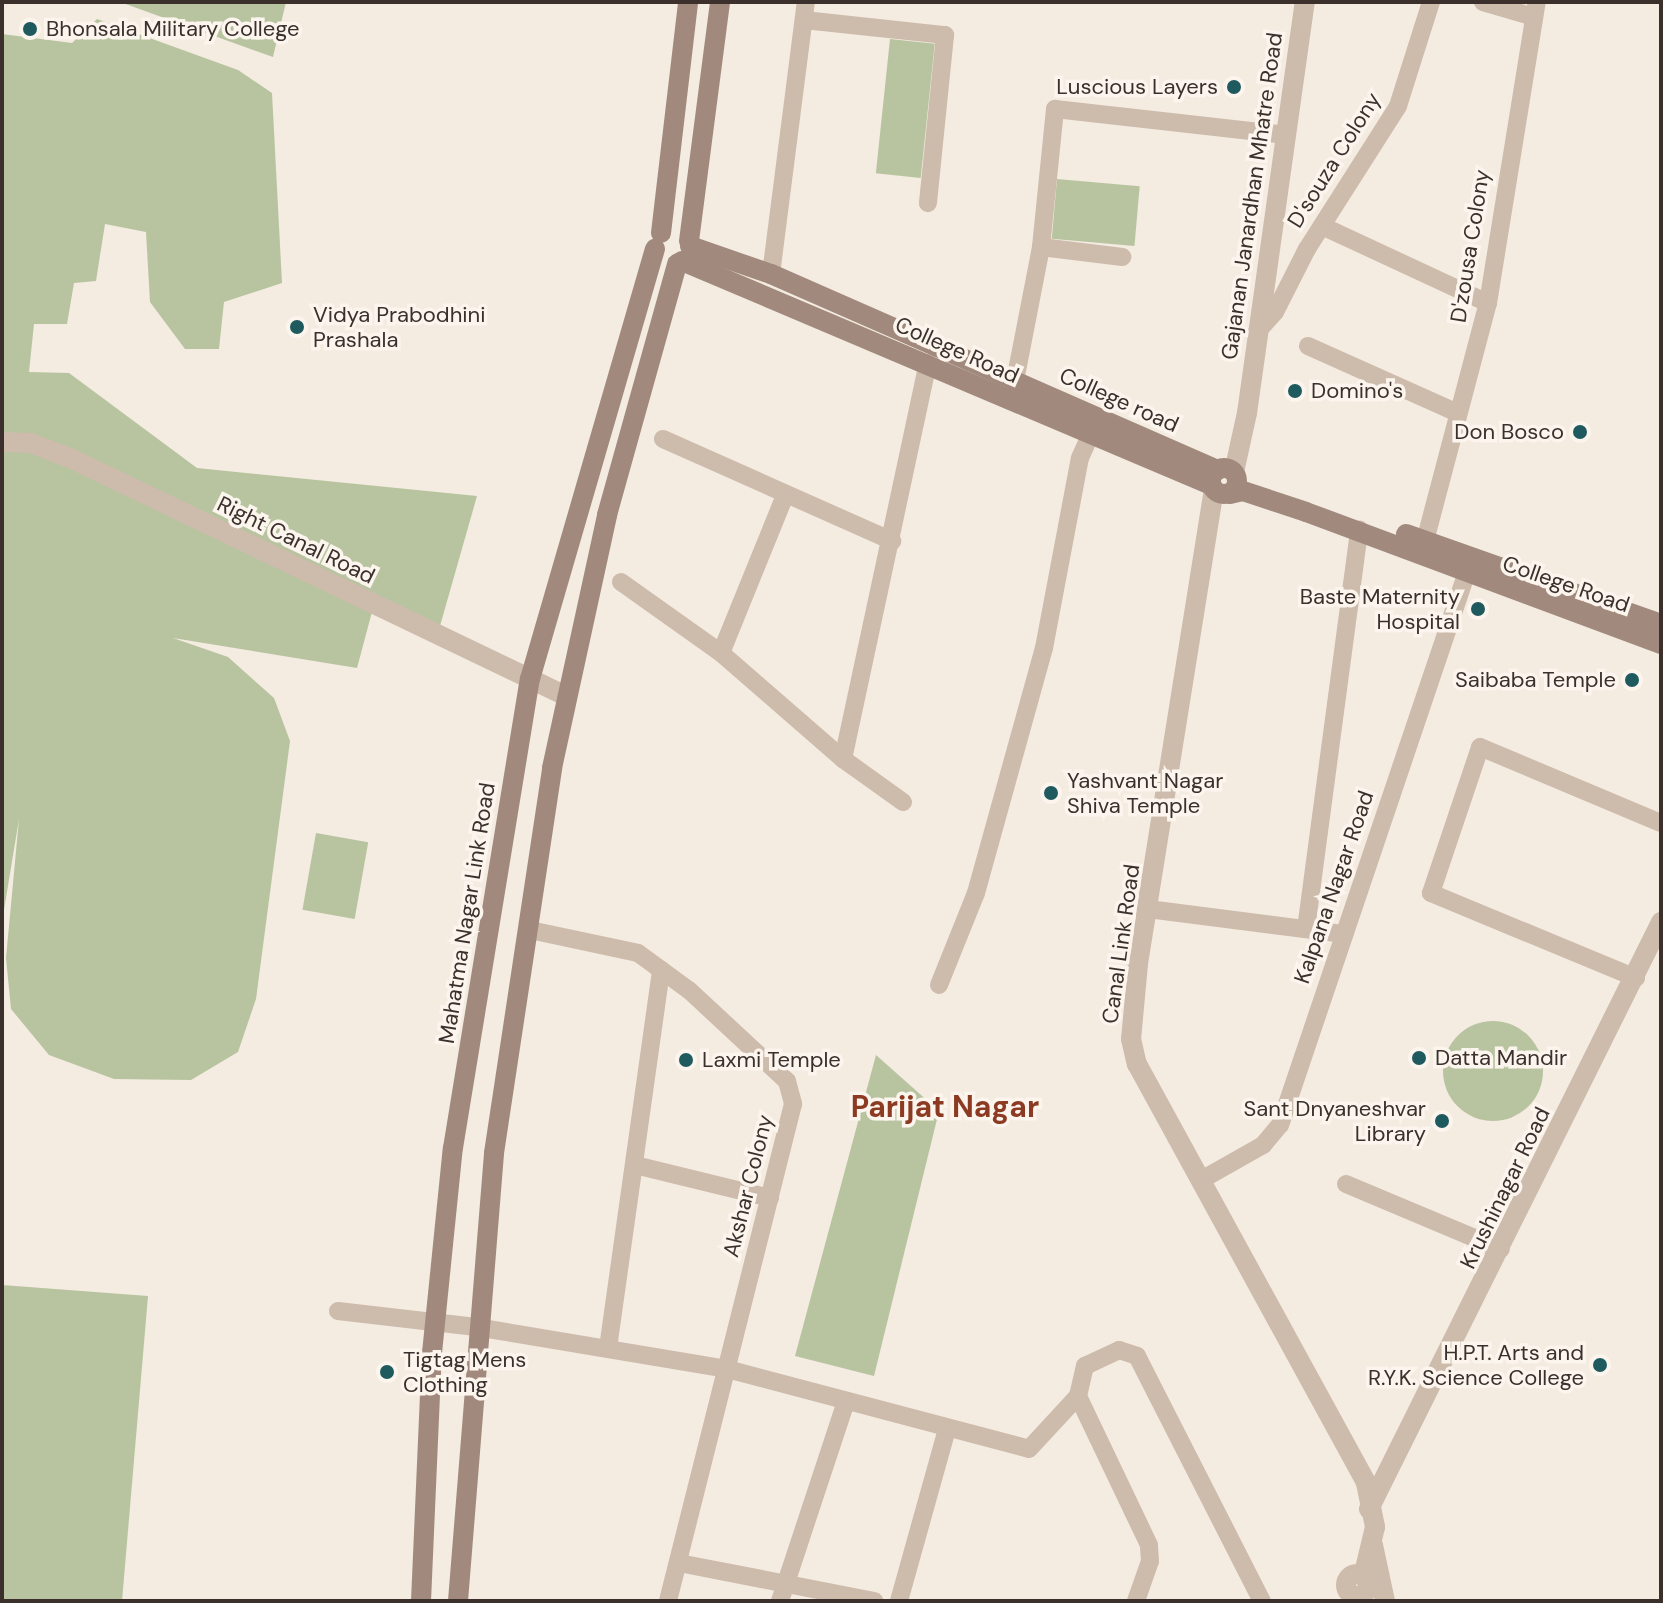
<!DOCTYPE html>
<style>
body{margin:0}
#map{position:relative;width:1663px;height:1603px;overflow:hidden;background:#f4ebe1;font-family:"DM Sans",sans-serif}
div>[style]{position:absolute}
.green>*{inset:0;background:#b8c4a0;transform-origin:0 0}
.round{border-radius:50%}
.minor>*{height:18px;margin:-9px;padding:0 9px;transform-origin:9px;border-radius:9px;background:#cdbbac}
.tertiary>*{height:20px;margin:-10px;padding:0 10px;transform-origin:10px;border-radius:10px;background:#cdbbac}
.tertiary>.ring{margin:-10px;padding:0;box-sizing:content-box;background:none;border:20px solid #cdbbac;border-radius:50%}
.secondary>*{height:20px;margin:-10px;padding:0 10px;transform-origin:10px;border-radius:10px;background:#a18a7d}
.secondary>.ring{margin:-10px;padding:0;box-sizing:content-box;background:none;border:20px solid #a18a7d;border-radius:50%}
.dots>*{width:22px;height:22px;translate:-50% -50%;box-sizing:border-box;border:4px solid #fbf5ee;border-radius:50%}
span{translate:-50% -50%;white-space:nowrap;text-align:center;line-height:1.15;-webkit-text-stroke:7px #fbf5ee;paint-order:stroke}
.poi-label{font-size:22px;color:#3b302b}
.left{translate:0 -50%;text-align:left}
.right{translate:-100% -50%;text-align:right}
.street-label{font-size:22px;color:#3b302b}
.district-label{font-size:30px;color:#8c3b22;font-weight:700}
.frame{position:absolute;inset:0;border:4px solid #3b302b;pointer-events:none}
</style>
<div id="map">
<div class="green">
<div style="clip-path:polygon(120px 2px,286px 2px,273px 57px)"></div>
<div style="clip-path:polygon(97px 19px,238px 70px,272px 93px,282px 283px,224px 302px,219px 349px,185px 349px,150px 302px,146px 232px,105px 224px,96px 281px,74px 283px,67px 324px,34px 324px,29px 372px,69px 373px,197px 468px,477px 496px,440px 626px,376px 597px,357px 668px,173px 638px,228px 657px,274px 698px,290px 741px,256px 999px,238px 1052px,191px 1080px,114px 1079px,49px 1055px,11px 1009px,6px 958px,19px 819px,2px 922px,2px 34px,72px 43px)"></div>
<div style="left:890px;top:39px;width:45px;height:135px;rotate:6deg"></div>
<div style="left:1057px;top:179px;width:83px;height:60px;rotate:5deg"></div>
<div style="left:316px;top:833px;width:53px;height:78px;rotate:10deg"></div>
<div class="round" style="left:1443px;top:1021px;width:100px;height:100px"></div>
<div style="clip-path:polygon(876px 1055px,939px 1111px,874px 1376px,795px 1356px)"></div>
<div style="clip-path:polygon(2px 1285px,148px 1296px,122px 1601px,2px 1601px)"></div>
</div>
<div class="minor">
<div style="left:1483px;top:2px;width:53px;rotate:16.4deg"></div>
<div style="left:804px;top:20px;width:142px;rotate:6.1deg"></div>
<div style="left:945px;top:35px;width:169px;rotate:95.8deg"></div>
<div style="left:1322px;top:226px;width:183px;rotate:24.9deg"></div>
<div style="left:1041px;top:247px;width:82px;rotate:7deg"></div>
<div style="left:771px;top:274px;width:274px;rotate:-82.7deg"></div>
<div style="left:1256px;top:333px;width:28px;rotate:-48deg"></div>
<div style="left:1275px;top:312px;width:71px;rotate:-63.1deg"></div>
<div style="left:1307px;top:249px;width:169px;rotate:-57.5deg"></div>
<div style="left:1398px;top:106px;width:109px;rotate:-72.4deg"></div>
<div style="left:1308px;top:346px;width:164px;rotate:24.1deg"></div>
<div style="left:1015px;top:381px;width:136px;rotate:-79deg"></div>
<div style="left:1041px;top:247px;width:139px;rotate:-84.2deg"></div>
<div style="left:1055px;top:109px;width:231px;rotate:6.4deg"></div>
<div style="left:663px;top:439px;width:251px;rotate:24deg"></div>
<div style="left:1425px;top:541px;width:246px;rotate:-75.2deg"></div>
<div style="left:1488px;top:303px;width:305px;rotate:-80.8deg"></div>
<div style="left:621px;top:582px;width:123px;rotate:35.4deg"></div>
<div style="left:721px;top:653px;width:162px;rotate:41deg"></div>
<div style="left:721px;top:653px;width:170px;rotate:-67.9deg"></div>
<div style="left:903px;top:802px;width:74px;rotate:-144.4deg"></div>
<div style="left:843px;top:759px;width:405px;rotate:-77.9deg"></div>
<div style="left:1148px;top:909px;width:198px;rotate:7.3deg"></div>
<div style="left:1306px;top:929px;width:403px;rotate:-82.4deg"></div>
<div style="left:530px;top:930px;width:110px;rotate:12deg"></div>
<div style="left:638px;top:953px;width:64px;rotate:36.2deg"></div>
<div style="left:690px;top:991px;width:132px;rotate:42.9deg"></div>
<div style="left:787px;top:1081px;width:24px;rotate:75deg"></div>
<div style="left:793px;top:1104px;width:512px;rotate:104.12deg"></div>
<div style="left:1636px;top:978px;width:222px;rotate:-157.5deg"></div>
<div style="left:1431px;top:893px;width:154px;rotate:-71.4deg"></div>
<div style="left:1480px;top:747px;width:196px;rotate:22.8deg"></div>
<div style="left:939px;top:985px;width:99px;rotate:-68.1deg"></div>
<div style="left:976px;top:893px;width:254px;rotate:-74.5deg"></div>
<div style="left:1044px;top:648px;width:193px;rotate:-79.3deg"></div>
<div style="left:1080px;top:458px;width:24px;rotate:-66deg"></div>
<div style="left:635px;top:1165px;width:139px;rotate:13.7deg"></div>
<div style="left:1203px;top:1179px;width:69px;rotate:-29.5deg"></div>
<div style="left:1263px;top:1145px;width:26px;rotate:-50deg"></div>
<div style="left:1280px;top:1125px;width:581px;rotate:-71.32deg"></div>
<div style="left:1346px;top:1184px;width:168px;rotate:22.8deg"></div>
<div style="left:338px;top:1311px;width:139px;rotate:6.6deg"></div>
<div style="left:476px;top:1327px;width:254px;rotate:9.5deg"></div>
<div style="left:727px;top:1369px;width:312px;rotate:14.8deg"></div>
<div style="left:1029px;top:1449px;width:72px;rotate:-47.2deg"></div>
<div style="left:608px;top:1348px;width:382px;rotate:-82deg"></div>
<div style="left:679px;top:1563px;width:199px;rotate:11deg"></div>
<div style="left:780px;top:1601px;width:210px;rotate:-71.7deg"></div>
<div style="left:899px;top:1601px;width:179px;rotate:-74.4deg"></div>
<div style="left:1136px;top:1601px;width:42px;rotate:-70.7deg"></div>
<div style="left:1150px;top:1561px;width:16px;rotate:-94deg"></div>
<div style="left:1149px;top:1545px;width:165px;rotate:-115.5deg"></div>
<div style="left:1078px;top:1396px;width:31px;rotate:-77deg"></div>
<div style="left:1085px;top:1366px;width:38px;rotate:-25deg"></div>
<div style="left:1119px;top:1350px;width:19px;rotate:18deg"></div>
<div style="left:1137px;top:1356px;width:275px;rotate:63deg"></div>
</div>
<div class="tertiary">
<div style="left:2px;top:442px;width:29px;rotate:2deg"></div>
<div style="left:31px;top:443px;width:44px;rotate:21.3deg"></div>
<div style="left:72px;top:459px;width:546px;rotate:25.63deg"></div>
<div style="left:1234px;top:472px;width:60px;rotate:-77.6deg"></div>
<div style="left:1247px;top:413px;width:415px;rotate:-82deg"></div>
<div style="left:1214px;top:489px;width:481px;rotate:99.1deg"></div>
<div style="left:1138px;top:964px;width:75px;rotate:95.3deg"></div>
<div style="left:1131px;top:1039px;width:26px;rotate:77deg"></div>
<div style="left:1137px;top:1064px;width:477px;rotate:61.3deg"></div>
<div style="left:1366px;top:1483px;width:45px;rotate:78.4deg"></div>
<div style="left:1375px;top:1527px;width:51px;rotate:103.5deg"></div>
<div style="left:1369px;top:1509px;width:656px;rotate:-63.55deg"></div>
<div style="left:1373px;top:1545px;width:57px;rotate:77.9deg"></div>
<div class="ring" style="left:1346px;top:1574px;width:2px;height:2px"></div>
</div>
<div class="secondary">
<div style="left:661px;top:233px;width:233px;rotate:-83.3deg"></div>
<div style="left:689px;top:241px;width:241px;rotate:-82.6deg"></div>
<div style="left:690px;top:246px;width:86px;rotate:19.1deg"></div>
<div style="left:771px;top:274px;width:488px;rotate:23.7deg"></div>
<div style="left:682px;top:261px;width:574px;rotate:22.95deg"></div>
<div class="ring" style="left:1211px;top:468px;width:6px;height:6px"></div>
<div style="left:1230px;top:494px;width:13px;rotate:-13deg"></div>
<div style="left:1243px;top:491px;width:66px;rotate:18.4deg"></div>
<div style="left:1306px;top:512px;width:379px;rotate:20.4deg"></div>
<div style="left:1406px;top:534px;width:270px;rotate:19.4deg"></div>
<div style="left:421px;top:1601px;width:248px;rotate:-87.5deg"></div>
<div style="left:432px;top:1353px;width:206px;rotate:-84.2deg"></div>
<div style="left:453px;top:1148px;width:475px;rotate:-80.7deg"></div>
<div style="left:530px;top:679px;width:448px;rotate:-73.8deg"></div>
<div style="left:458px;top:1601px;width:449px;rotate:-85.4deg"></div>
<div style="left:494px;top:1153px;width:389px;rotate:-81.4deg"></div>
<div style="left:552px;top:768px;width:259px;rotate:-77.7deg"></div>
<div style="left:607px;top:515px;width:261px;rotate:-74.4deg"></div>
</div>
<div class="dots">
<div style="left:30px;top:29px;background:#1f5a5e"></div>
<div style="left:1234px;top:87px;background:#1f5a5e"></div>
<div style="left:297px;top:327px;background:#1f5a5e"></div>
<div style="left:1295px;top:391px;background:#1f5a5e"></div>
<div style="left:1580px;top:432px;background:#1f5a5e"></div>
<div style="left:1478px;top:609px;background:#1f5a5e"></div>
<div style="left:1632px;top:680px;background:#1f5a5e"></div>
<div style="left:1051px;top:793px;background:#1f5a5e"></div>
<div style="left:1419px;top:1058px;background:#1f5a5e"></div>
<div style="left:686px;top:1060px;background:#1f5a5e"></div>
<div style="left:1442px;top:1121px;background:#1f5a5e"></div>
<div style="left:1600px;top:1365px;background:#1f5a5e"></div>
<div style="left:387px;top:1372px;background:#1f5a5e"></div>
</div>
<div class="poi-label">
<span class="left" style="left:46px;top:29px">Bhonsala Military College</span>
<span class="right" style="left:1218px;top:87px">Luscious Layers</span>
<span class="left" style="left:313px;top:327px">Vidya Prabodhini<br>Prashala</span>
<span class="left" style="left:1311px;top:391px">Domino's</span>
<span class="right" style="left:1564px;top:432px">Don Bosco</span>
<span class="right" style="left:1460px;top:609px">Baste Maternity<br>Hospital</span>
<span class="right" style="left:1616px;top:680px">Saibaba Temple</span>
<span class="left" style="left:1067px;top:793px">Yashvant Nagar<br>Shiva Temple</span>
<span class="left" style="left:1435px;top:1058px">Datta Mandir</span>
<span class="left" style="left:702px;top:1060px">Laxmi Temple</span>
<span class="right" style="left:1426px;top:1121px">Sant Dnyaneshvar<br>Library</span>
<span class="right" style="left:1584px;top:1365px">H.P.T. Arts and<br>R.Y.K. Science College</span>
<span class="left" style="left:403px;top:1372px">Tigtag Mens<br>Clothing</span>
</div>
<div class="street-label">
<span style="left:1334px;top:160px;rotate:-58deg">D'souza Colony</span>
<span style="left:1252px;top:196px;rotate:-82deg">Gajanan Janardhan Mhatre Road</span>
<span style="left:1470px;top:246px;rotate:-81deg">D'zousa Colony</span>
<span style="left:957px;top:350px;rotate:24deg">College Road</span>
<span style="left:1119px;top:400px;rotate:24deg">College road</span>
<span style="left:296px;top:540px;rotate:26deg">Right Canal Road</span>
<span style="left:1566px;top:584px;rotate:19deg">College Road</span>
<span style="left:1334px;top:887px;rotate:-71deg">Kalpana Nagar Road</span>
<span style="left:467px;top:913px;rotate:-81deg">Mahatma Nagar Link Road</span>
<span style="left:1121px;top:944px;rotate:-82deg">Canal Link Road</span>
<span style="left:748px;top:1186px;rotate:-76deg">Akshar Colony</span>
<span style="left:1505px;top:1188px;rotate:-64deg">Krushinagar Road</span>
</div>
<div class="district-label">
<span style="left:945px;top:1107px">Parijat Nagar</span>
</div>
<div class="frame"></div>
</div>
